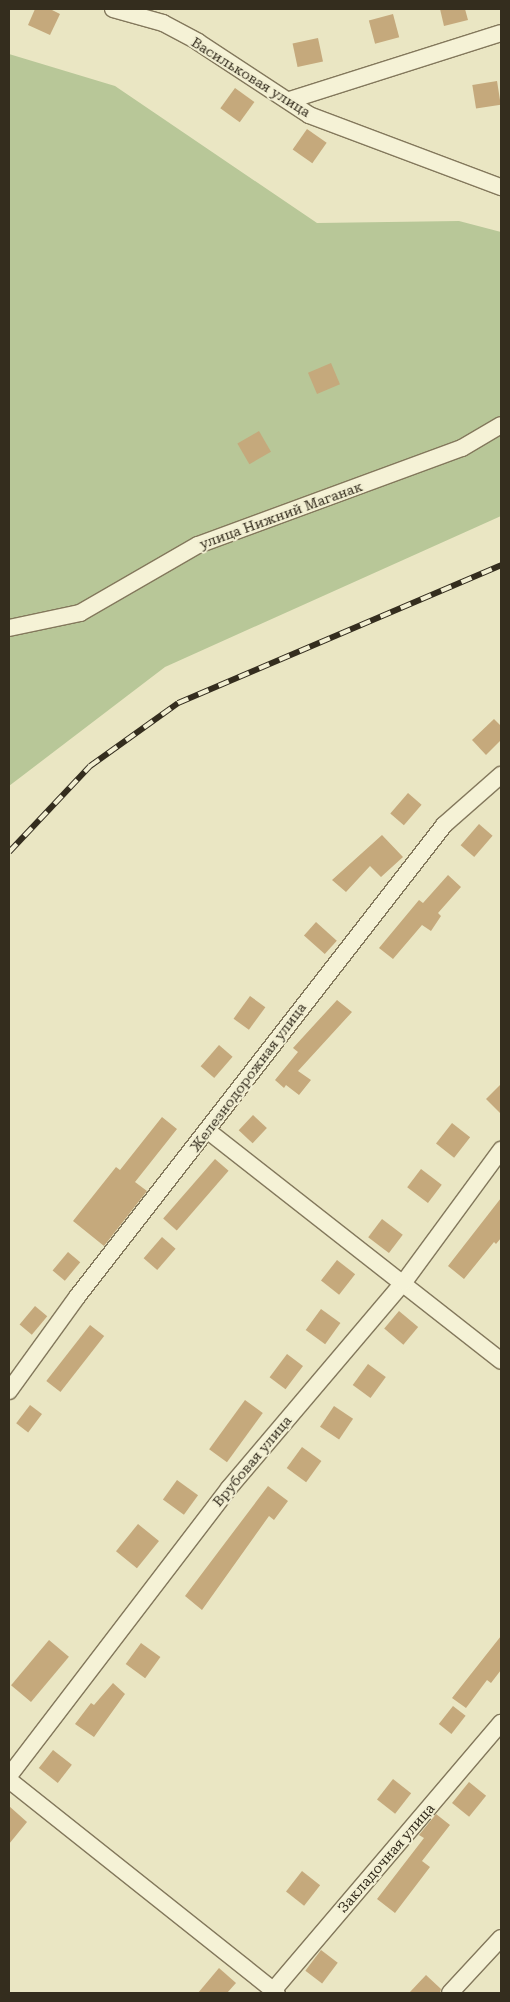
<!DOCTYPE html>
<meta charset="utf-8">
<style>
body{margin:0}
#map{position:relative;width:510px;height:2002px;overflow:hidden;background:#eae6c3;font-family:"Roboto Serif",serif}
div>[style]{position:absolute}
.green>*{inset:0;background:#b8c798}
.building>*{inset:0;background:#c5a97c;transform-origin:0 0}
.roads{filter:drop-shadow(1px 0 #83785c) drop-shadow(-1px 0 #83785c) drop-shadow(0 1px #83785c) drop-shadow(0 -1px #83785c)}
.minor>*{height:16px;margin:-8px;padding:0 8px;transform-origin:8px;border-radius:8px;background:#f5f2d6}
.rail>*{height:5.5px;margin-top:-2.75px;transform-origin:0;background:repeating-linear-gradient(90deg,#f2efd2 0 11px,#342d1e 0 22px);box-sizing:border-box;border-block:1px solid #342d1e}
span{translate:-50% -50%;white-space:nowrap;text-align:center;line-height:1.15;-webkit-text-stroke:4px #f2efd2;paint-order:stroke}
.street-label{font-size:14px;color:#342d1e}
.frame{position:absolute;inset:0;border:10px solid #342d1e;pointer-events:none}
</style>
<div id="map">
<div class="green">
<div style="clip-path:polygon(9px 54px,115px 86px,317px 223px,459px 221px,501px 232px,501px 516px,165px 667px,9px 786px)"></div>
</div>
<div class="building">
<div style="clip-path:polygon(35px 9px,50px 9px,60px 14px,50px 35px,28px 25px)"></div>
<div style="clip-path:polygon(440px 9px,465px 9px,468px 20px,444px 26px)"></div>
<div style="left:393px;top:14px;width:24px;height:25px;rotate:75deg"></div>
<div style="left:318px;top:38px;width:24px;height:26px;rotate:78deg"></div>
<div style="left:497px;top:81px;width:24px;height:25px;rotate:81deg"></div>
<div style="left:235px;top:88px;width:24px;height:25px;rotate:36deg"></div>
<div style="left:307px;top:129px;width:24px;height:25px;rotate:35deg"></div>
<div style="left:331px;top:363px;width:23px;height:25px;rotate:67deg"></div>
<div style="left:259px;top:431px;width:24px;height:25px;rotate:60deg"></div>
<div style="clip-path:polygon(494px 719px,501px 726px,501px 740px,486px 755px,472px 740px)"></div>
<div style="left:408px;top:793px;width:18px;height:27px;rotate:41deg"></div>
<div style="left:479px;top:824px;width:18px;height:28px;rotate:41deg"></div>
<div style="clip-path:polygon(382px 835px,403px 857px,381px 877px,370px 866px,346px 892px,332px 880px)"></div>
<div style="clip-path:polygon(448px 875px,461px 887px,438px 913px,441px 916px,431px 931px,422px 925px,393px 959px,379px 948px,419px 900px,423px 903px)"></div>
<div style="left:316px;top:922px;width:28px;height:18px;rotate:42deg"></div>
<div style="left:250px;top:996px;width:19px;height:28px;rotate:36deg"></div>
<div style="clip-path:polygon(337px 1000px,352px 1012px,298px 1071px,311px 1080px,299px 1095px,286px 1085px,284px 1088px,275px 1080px,298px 1052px,293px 1048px)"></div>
<div style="left:219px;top:1045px;width:18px;height:28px;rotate:41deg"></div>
<div style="clip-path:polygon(501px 1084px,501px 1114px,486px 1099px)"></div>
<div style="left:253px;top:1115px;width:19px;height:21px;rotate:43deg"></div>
<div style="clip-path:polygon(162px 1117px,177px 1129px,135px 1182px,147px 1191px,104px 1246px,73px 1221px,116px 1167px,120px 1170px)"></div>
<div style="left:452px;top:1123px;width:23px;height:26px;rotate:38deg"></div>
<div style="left:215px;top:1159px;width:18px;height:79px;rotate:41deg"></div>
<div style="left:421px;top:1169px;width:26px;height:23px;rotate:37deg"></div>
<div style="clip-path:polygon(501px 1198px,501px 1238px,496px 1244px,494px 1242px,464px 1279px,448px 1266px)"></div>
<div style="left:382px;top:1219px;width:26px;height:23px;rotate:37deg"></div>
<div style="left:162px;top:1237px;width:18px;height:28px;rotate:41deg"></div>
<div style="left:68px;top:1252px;width:16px;height:24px;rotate:40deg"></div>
<div style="left:337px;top:1260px;width:23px;height:26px;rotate:38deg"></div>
<div style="left:35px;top:1306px;width:16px;height:24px;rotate:40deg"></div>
<div style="left:321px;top:1309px;width:24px;height:26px;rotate:36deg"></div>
<div style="left:399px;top:1311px;width:25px;height:23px;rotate:40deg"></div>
<div style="left:90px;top:1325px;width:18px;height:71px;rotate:38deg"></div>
<div style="left:287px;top:1354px;width:20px;height:29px;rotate:37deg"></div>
<div style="left:368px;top:1364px;width:22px;height:26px;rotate:36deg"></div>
<div style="left:245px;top:1400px;width:22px;height:61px;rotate:36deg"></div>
<div style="left:30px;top:1405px;width:15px;height:23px;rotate:37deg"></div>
<div style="left:334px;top:1406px;width:23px;height:25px;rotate:34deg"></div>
<div style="left:302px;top:1447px;width:24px;height:26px;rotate:36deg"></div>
<div style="left:177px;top:1480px;width:26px;height:24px;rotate:36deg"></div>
<div style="clip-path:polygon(268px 1486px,288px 1501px,274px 1520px,269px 1516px,202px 1610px,185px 1596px)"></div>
<div style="left:138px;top:1524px;width:27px;height:35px;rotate:39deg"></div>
<div style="clip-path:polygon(501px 1636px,501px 1670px,491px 1683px,487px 1680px,466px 1708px,452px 1698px)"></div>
<div style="left:49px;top:1640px;width:26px;height:59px;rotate:40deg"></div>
<div style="left:141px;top:1643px;width:24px;height:26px;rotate:36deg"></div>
<div style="clip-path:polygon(113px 1683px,125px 1694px,94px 1737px,75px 1724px,91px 1703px,94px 1705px)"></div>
<div style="left:453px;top:1706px;width:16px;height:23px;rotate:38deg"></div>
<div style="left:53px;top:1750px;width:24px;height:23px;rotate:38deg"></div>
<div style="left:393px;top:1779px;width:23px;height:26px;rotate:38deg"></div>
<div style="left:469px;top:1782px;width:22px;height:27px;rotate:39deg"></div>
<div style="clip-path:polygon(9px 1806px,27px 1822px,9px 1844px)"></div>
<div style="clip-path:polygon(436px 1814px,450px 1825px,422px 1861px,430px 1867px,395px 1913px,377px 1899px,424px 1838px,419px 1835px)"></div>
<div style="left:302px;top:1871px;width:23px;height:26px;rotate:38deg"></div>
<div style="left:321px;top:1950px;width:21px;height:26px;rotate:37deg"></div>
<div style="clip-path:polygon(219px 1968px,236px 1983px,227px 1993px,198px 1993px)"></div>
<div style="clip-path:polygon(426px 1975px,441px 1989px,440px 1993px,409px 1993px)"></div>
</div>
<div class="roads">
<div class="minor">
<div style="left:113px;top:9px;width:52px;rotate:15.6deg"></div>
<div style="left:163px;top:23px;width:40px;rotate:28deg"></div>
<div style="left:198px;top:42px;width:133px;rotate:33.3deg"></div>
<div style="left:309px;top:115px;width:205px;rotate:20.6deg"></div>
<div style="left:290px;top:100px;width:221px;rotate:-17.6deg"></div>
<div style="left:9px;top:628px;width:73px;rotate:-11.9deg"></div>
<div style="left:80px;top:613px;width:136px;rotate:-30deg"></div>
<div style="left:198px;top:545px;width:281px;rotate:-20.2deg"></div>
<div style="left:462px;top:448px;width:45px;rotate:-30.5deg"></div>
<div style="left:208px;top:1131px;width:372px;rotate:38.1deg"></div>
<div style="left:9px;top:1391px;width:116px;rotate:-54.1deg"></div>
<div style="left:77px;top:1297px;width:598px;rotate:-52.13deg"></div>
<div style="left:444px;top:825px;width:76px;rotate:-41.3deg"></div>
<div style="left:9px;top:1776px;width:362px;rotate:-52.6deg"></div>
<div style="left:229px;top:1488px;width:270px;rotate:-49.7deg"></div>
<div style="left:404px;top:1282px;width:164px;rotate:-53.7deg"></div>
<div style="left:9px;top:1780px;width:342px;rotate:38.5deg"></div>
<div style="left:271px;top:1993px;width:355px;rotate:-49.6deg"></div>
<div style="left:450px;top:1993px;width:75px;rotate:-47.2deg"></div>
</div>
</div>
<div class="rail">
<div style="left:9px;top:852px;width:118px;rotate:-46.7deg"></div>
<div style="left:90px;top:766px;width:108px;rotate:-35.6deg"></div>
<div style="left:178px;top:703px;width:351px;rotate:-23.1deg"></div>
</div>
<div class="street-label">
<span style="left:251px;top:77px;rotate:32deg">Васильковая улица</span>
<span style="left:281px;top:515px;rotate:-20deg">улица Нижний Маганак</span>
<span style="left:248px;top:1077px;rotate:-53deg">Железнодорожная улица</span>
<span style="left:252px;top:1461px;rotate:-50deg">Врубовая улица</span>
<span style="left:386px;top:1858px;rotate:-49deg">Закладочная улица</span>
</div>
<div class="frame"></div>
</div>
